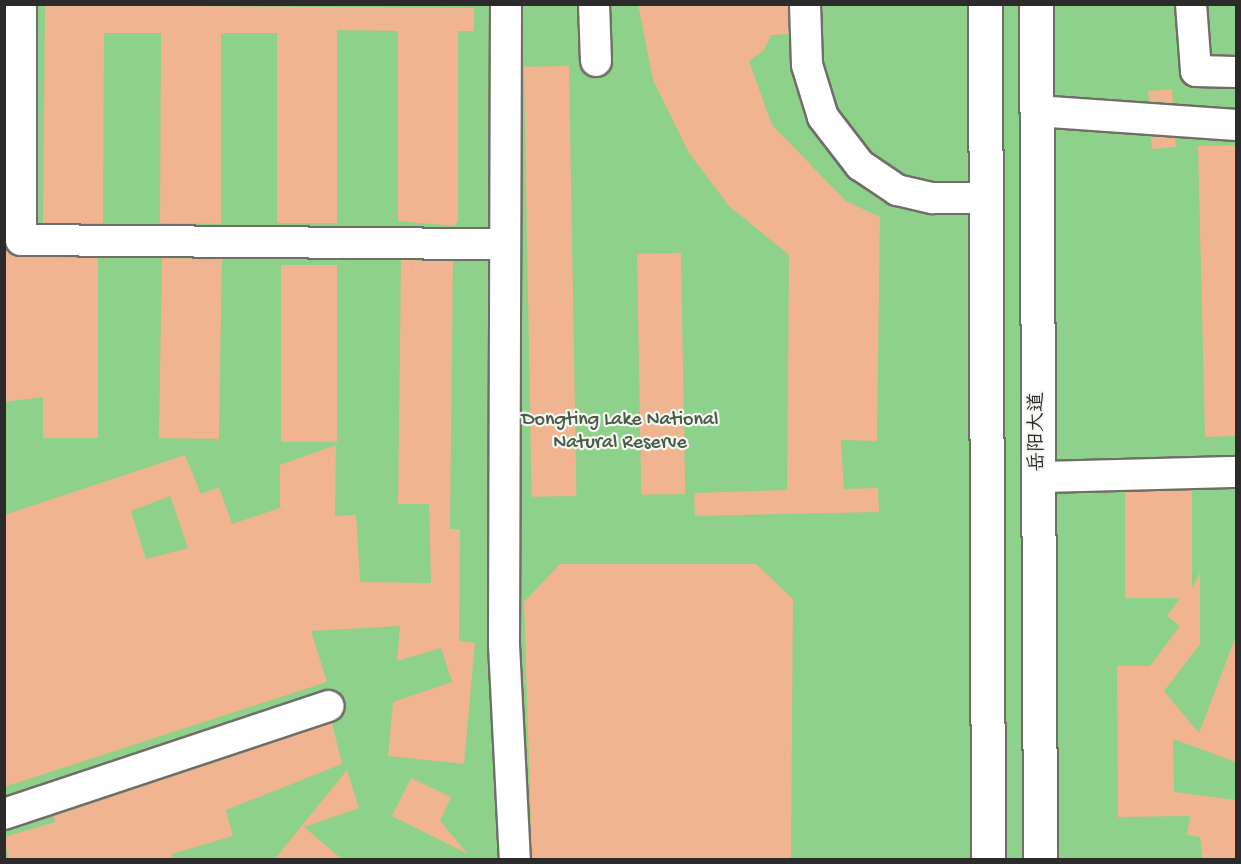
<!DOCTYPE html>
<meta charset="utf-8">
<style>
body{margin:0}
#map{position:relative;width:1241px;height:864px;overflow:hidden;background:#f3ead9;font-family:"Gochi Hand","LXGW WenKai TC",sans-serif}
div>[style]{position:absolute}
.green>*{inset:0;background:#8dd18a;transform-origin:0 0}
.building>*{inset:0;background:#f0b491;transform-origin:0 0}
.roads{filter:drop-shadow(2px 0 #716e68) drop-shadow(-2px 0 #716e68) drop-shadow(0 2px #716e68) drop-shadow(0 -2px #716e68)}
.street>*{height:30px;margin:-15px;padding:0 15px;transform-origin:15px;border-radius:15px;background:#fff}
.primary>*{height:33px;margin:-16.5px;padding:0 16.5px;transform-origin:16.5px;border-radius:16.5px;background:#fff}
span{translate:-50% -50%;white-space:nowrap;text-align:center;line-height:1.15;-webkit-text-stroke:4.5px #f6f6f2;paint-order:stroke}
.park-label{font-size:20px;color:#485d48}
.street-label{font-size:20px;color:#2b2b2b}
.frame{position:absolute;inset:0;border:6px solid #2b2b2b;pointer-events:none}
</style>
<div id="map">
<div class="green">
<div style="left:5px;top:5px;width:1231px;height:855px"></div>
</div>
<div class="building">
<div style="clip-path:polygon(638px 4px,788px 4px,789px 34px,771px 35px,764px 50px,749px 61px,772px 125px,846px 201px,880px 217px,877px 441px,841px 440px,844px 489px,878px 488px,879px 512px,695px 516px,694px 493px,787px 490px,789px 255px,729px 206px,689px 153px,653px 80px)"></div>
<div style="clip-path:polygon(45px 5px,474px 8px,474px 31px,458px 31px,458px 221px,454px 226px,398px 221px,398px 31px,337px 30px,337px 223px,277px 223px,277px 33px,221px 33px,221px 224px,160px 223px,161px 33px,104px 33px,103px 223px,43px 223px)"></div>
<div style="left:569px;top:66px;width:430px;height:45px;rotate:89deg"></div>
<div style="clip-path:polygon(1172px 89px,1173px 103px,1149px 102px,1148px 91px)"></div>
<div style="clip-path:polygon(1151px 136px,1175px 138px,1176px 147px,1152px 149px)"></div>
<div style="clip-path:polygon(1236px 145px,1236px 436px,1205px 437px,1198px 146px)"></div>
<div style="clip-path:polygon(4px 250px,21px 257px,98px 258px,98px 438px,43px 438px,43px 397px,4px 402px)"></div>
<div style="left:681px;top:253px;width:241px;height:44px;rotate:89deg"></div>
<div style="left:162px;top:258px;width:60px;height:180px;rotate:1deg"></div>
<div style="clip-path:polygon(evenodd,401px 260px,453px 261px,450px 529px,460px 529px,459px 641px,475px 643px,464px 764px,388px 756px,393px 702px,452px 682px,441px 648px,397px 661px,400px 626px,311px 631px,327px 682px,4px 787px,4px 515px,185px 455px,201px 494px,219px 487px,232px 524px,280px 508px,280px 465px,336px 445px,335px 516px,356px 515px,360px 582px,431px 583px,429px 504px,398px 504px,401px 260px,170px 496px,188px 548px,146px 559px,131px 511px,170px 496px)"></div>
<div style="left:281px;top:265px;width:56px;height:177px"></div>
<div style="clip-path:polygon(1192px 490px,1192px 588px,1200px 573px,1200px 644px,1164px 691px,1199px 733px,1236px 636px,1236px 762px,1173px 739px,1174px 792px,1236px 800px,1236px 860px,1203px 860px,1200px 837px,1187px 835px,1190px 816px,1118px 817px,1117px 666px,1150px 666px,1180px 626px,1167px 616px,1180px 598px,1125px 598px,1125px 492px)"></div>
<div style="clip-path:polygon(560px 564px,756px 564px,793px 599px,791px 860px,532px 860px,524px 602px)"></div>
<div style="clip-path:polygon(332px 723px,342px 764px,226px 810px,233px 836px,172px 854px,174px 860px,9px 860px,4px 837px,55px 822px,54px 816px)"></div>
<div style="clip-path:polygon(347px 770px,359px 808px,304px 827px,343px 860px,274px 860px)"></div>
<div style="clip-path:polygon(411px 778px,451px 797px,440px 821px,468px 854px,392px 816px)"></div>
</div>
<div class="roads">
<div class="street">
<div style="left:21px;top:4px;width:236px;rotate:90deg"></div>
<div style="left:21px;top:240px;width:483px;rotate:0.5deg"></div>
<div style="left:506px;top:4px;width:641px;rotate:90.18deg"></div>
<div style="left:504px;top:645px;width:215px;rotate:87.1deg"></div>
<div style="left:594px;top:4px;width:57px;rotate:88deg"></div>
<div style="left:805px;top:4px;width:61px;rotate:88.1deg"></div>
<div style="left:807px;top:65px;width:54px;rotate:72.9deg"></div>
<div style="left:823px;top:117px;width:61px;rotate:52.4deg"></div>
<div style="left:860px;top:165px;width:45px;rotate:34deg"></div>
<div style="left:897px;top:190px;width:37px;rotate:13deg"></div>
<div style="left:933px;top:198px;width:53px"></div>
<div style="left:1191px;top:4px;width:67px;rotate:85.7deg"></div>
<div style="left:1196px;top:71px;width:40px;rotate:1.4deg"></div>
<div style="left:1037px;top:111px;width:199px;rotate:4deg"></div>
<div style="left:1039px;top:477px;width:197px;rotate:-1.5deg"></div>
<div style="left:4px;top:814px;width:342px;rotate:-18.4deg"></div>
</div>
<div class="primary">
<div style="left:985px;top:4px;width:856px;rotate:89.8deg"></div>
<div style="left:1036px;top:4px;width:856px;rotate:89.73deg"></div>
</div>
</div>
<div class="park-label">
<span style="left:620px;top:432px">Dongting Lake National<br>Natural Reserve</span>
</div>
<div class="street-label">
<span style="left:1038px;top:432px;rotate:-90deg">岳阳大道</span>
</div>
<div class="frame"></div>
</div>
